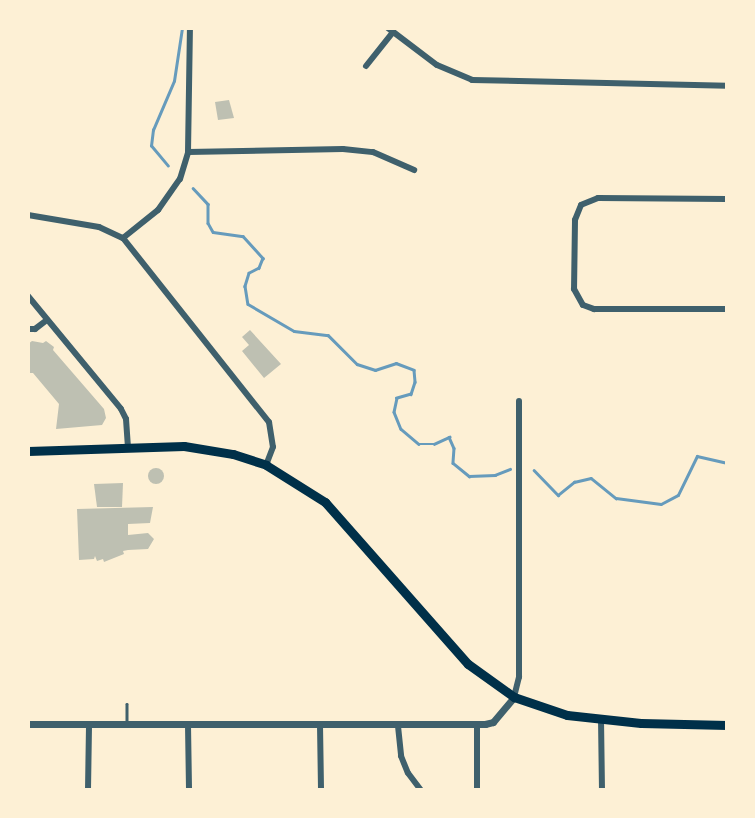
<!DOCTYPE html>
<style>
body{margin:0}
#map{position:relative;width:755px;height:818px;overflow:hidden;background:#fdf0d5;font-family:"Times New Roman",serif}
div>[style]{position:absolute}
.stream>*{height:2.5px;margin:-1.25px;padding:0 1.25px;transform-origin:1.25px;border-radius:1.25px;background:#669bbc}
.building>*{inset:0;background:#bec0b2}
.round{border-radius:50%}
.service>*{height:2.5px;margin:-1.25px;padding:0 1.25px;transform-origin:1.25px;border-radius:1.25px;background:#3f606c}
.minor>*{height:6px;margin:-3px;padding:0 3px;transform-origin:3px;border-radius:3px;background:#3f606c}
.tertiary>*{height:7px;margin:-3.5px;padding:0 3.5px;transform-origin:3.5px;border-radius:3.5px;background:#3f606c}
.secondary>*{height:9px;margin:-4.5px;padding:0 4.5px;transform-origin:4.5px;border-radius:4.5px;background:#003049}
span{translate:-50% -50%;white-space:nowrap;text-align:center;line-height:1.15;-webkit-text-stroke:6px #fdf0d5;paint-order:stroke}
.frame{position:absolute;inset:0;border:30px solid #fdf0d5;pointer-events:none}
</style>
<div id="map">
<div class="stream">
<div style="left:168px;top:166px;width:26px;rotate:-130deg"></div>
<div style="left:151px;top:146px;width:16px;rotate:-83deg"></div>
<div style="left:153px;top:130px;width:53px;rotate:-66.8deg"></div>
<div style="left:174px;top:81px;width:54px;rotate:-81.4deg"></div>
<div style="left:193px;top:188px;width:22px;rotate:47deg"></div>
<div style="left:208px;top:204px;width:19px;rotate:90deg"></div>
<div style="left:208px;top:223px;width:10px;rotate:61deg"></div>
<div style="left:213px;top:232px;width:30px;rotate:8deg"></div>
<div style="left:243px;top:236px;width:30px;rotate:48deg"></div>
<div style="left:263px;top:258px;width:11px;rotate:112deg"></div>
<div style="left:259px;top:268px;width:11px;rotate:153deg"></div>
<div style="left:249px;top:273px;width:14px;rotate:107deg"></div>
<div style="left:245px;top:286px;width:18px;rotate:81deg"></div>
<div style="left:248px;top:304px;width:53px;rotate:30.4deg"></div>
<div style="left:294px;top:331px;width:34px;rotate:7deg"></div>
<div style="left:328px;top:335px;width:41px;rotate:45deg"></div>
<div style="left:357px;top:364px;width:19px;rotate:18deg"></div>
<div style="left:375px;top:370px;width:22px;rotate:-18deg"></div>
<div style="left:396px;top:363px;width:19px;rotate:21deg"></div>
<div style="left:414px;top:370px;width:12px;rotate:85deg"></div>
<div style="left:415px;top:382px;width:13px;rotate:108deg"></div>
<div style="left:411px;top:394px;width:15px;rotate:164deg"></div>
<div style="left:397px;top:398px;width:14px;rotate:102deg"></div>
<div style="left:394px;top:412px;width:18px;rotate:68deg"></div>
<div style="left:401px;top:429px;width:23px;rotate:40deg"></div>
<div style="left:419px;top:444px;width:15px"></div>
<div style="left:434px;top:444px;width:17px;rotate:-25deg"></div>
<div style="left:449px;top:437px;width:12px;rotate:66deg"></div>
<div style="left:454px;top:448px;width:15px;rotate:94deg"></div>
<div style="left:453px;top:463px;width:21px;rotate:39deg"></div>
<div style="left:469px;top:476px;width:26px;rotate:-2deg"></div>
<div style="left:495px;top:475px;width:16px;rotate:-22deg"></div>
<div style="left:534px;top:470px;width:35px;rotate:46deg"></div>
<div style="left:558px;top:495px;width:21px;rotate:-39deg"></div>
<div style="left:574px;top:482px;width:17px;rotate:-13deg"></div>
<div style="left:591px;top:478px;width:32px;rotate:39deg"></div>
<div style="left:616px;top:498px;width:45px;rotate:7.6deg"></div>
<div style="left:661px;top:504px;width:19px;rotate:-28deg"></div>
<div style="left:678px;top:495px;width:43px;rotate:-64deg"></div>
<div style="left:697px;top:456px;width:31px;rotate:13deg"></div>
</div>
<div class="building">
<div style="clip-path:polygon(229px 100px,234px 118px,218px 120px,215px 102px)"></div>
<div style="clip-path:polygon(250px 330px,281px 364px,264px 378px,242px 351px,249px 345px,242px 337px)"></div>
<div style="clip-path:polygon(32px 341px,43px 343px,46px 341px,54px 347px,53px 350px,104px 409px,106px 418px,102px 425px,56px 429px,59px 404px,33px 373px,28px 373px,28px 344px)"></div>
<div class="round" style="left:148px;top:468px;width:16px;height:16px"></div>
<div style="clip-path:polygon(123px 483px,122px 507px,97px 507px,94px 484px)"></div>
<div style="clip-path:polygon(153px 507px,150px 523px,128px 524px,128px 535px,148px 533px,154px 539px,148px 549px,128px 550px,123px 551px,124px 554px,104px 562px,103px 559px,97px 561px,95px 556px,94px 559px,79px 560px,77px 509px)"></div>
</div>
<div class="service">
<div style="left:28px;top:686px;width:112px;rotate:-90deg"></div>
<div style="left:127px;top:704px;width:18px;rotate:90deg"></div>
</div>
<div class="minor">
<div style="left:388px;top:28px;width:61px;rotate:37.1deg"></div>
<div style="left:437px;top:65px;width:38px;rotate:23deg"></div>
<div style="left:472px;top:80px;width:255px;rotate:1.3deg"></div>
<div style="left:366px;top:66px;width:43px;rotate:-51.5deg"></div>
<div style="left:188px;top:152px;width:155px;rotate:-1.1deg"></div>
<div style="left:343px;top:149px;width:30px;rotate:6deg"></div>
<div style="left:373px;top:152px;width:45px;rotate:23.7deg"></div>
<div style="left:727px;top:199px;width:129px;rotate:-179.6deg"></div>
<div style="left:598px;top:198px;width:18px;rotate:158deg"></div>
<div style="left:581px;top:205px;width:16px;rotate:112deg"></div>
<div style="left:575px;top:220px;width:69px;rotate:90.8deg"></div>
<div style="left:574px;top:289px;width:18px;rotate:61deg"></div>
<div style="left:583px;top:305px;width:12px;rotate:20deg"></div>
<div style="left:594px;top:309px;width:133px"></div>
<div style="left:28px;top:215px;width:72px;rotate:9.6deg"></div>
<div style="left:99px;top:227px;width:26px;rotate:25deg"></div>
<div style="left:123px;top:238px;width:235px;rotate:51.6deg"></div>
<div style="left:269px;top:422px;width:25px;rotate:81deg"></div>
<div style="left:273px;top:447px;width:19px;rotate:111deg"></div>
<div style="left:123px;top:238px;width:45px;rotate:-38.7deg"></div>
<div style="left:158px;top:210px;width:38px;rotate:-55deg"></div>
<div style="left:180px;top:179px;width:28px;rotate:-73deg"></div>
<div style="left:188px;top:152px;width:124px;rotate:-89.1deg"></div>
<div style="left:28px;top:296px;width:146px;rotate:50.5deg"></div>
<div style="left:121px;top:409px;width:11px;rotate:63deg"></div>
<div style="left:126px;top:419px;width:27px;rotate:86deg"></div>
<div style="left:28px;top:329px;width:7px"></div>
<div style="left:35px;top:329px;width:15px;rotate:-37deg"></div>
<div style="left:514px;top:697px;width:21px;rotate:-76deg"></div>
<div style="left:519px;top:677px;width:276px;rotate:-90deg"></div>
<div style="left:601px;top:719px;width:71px;rotate:89.2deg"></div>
<div style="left:188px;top:725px;width:65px;rotate:89.1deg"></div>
<div style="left:320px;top:725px;width:65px;rotate:89.1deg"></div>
<div style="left:398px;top:726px;width:30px;rotate:84deg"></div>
<div style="left:401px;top:756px;width:18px;rotate:68deg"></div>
<div style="left:408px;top:773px;width:21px;rotate:53deg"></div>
<div style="left:88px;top:790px;width:66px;rotate:-89.1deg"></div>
<div style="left:477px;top:790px;width:66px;rotate:-90deg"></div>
</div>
<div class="tertiary">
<div style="left:28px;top:724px;width:457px"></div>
<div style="left:485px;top:724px;width:8px;rotate:-14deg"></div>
<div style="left:493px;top:722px;width:33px;rotate:-50deg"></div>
</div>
<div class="secondary">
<div style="left:28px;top:451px;width:156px;rotate:-1.8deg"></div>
<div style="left:184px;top:446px;width:50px;rotate:9.3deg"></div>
<div style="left:233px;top:454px;width:35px;rotate:18deg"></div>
<div style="left:266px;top:465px;width:70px;rotate:32.1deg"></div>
<div style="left:325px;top:502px;width:216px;rotate:48.6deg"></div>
<div style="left:468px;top:664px;width:57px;rotate:35.7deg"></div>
<div style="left:514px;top:697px;width:56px;rotate:18.8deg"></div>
<div style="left:567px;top:715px;width:74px;rotate:6.2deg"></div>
<div style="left:641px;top:723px;width:86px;rotate:1.3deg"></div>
</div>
<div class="frame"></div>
</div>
